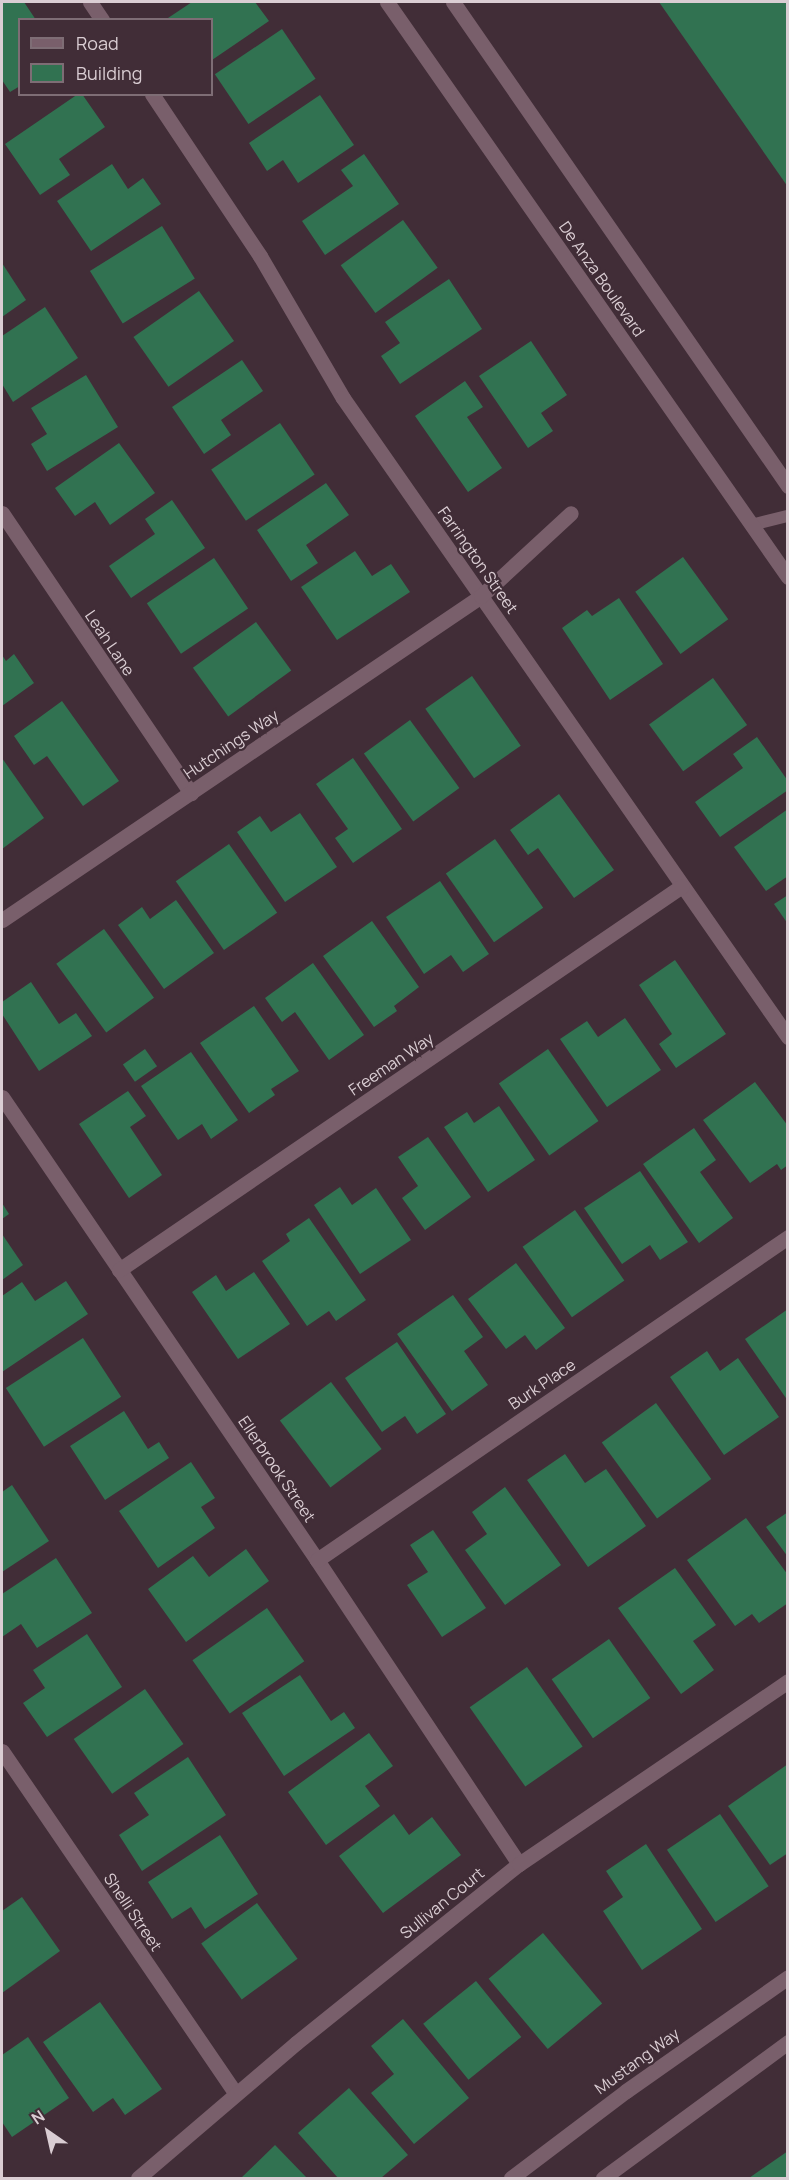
<!DOCTYPE html>
<style>
body{margin:0}
#map{position:relative;width:789px;height:2180px;overflow:hidden;background:#412d37;font-family:Manrope,sans-serif}
div>[style]{position:absolute}
.building>*{inset:0;background:#317251;transform-origin:0 0}
.service>*{height:12px;margin:-6px;padding:0 6px;transform-origin:6px;border-radius:6px;background:#795f6b}
.minor>*{height:15px;margin:-7.5px;padding:0 7.5px;transform-origin:7.5px;border-radius:7.5px;background:#795f6b}
.tertiary>*{height:15px;margin:-7.5px;padding:0 7.5px;transform-origin:7.5px;border-radius:7.5px;background:#795f6b}
span{translate:-50% -50%;white-space:nowrap;text-align:center;line-height:1.15;-webkit-text-stroke:4.5px #412d37;paint-order:stroke}
.street-label{font-size:16px;color:#dacdd3}
.frame{position:absolute;inset:0;border:3px solid #dacdd3;pointer-events:none}
.legend{position:absolute;left:18px;top:18px;width:195px;height:78px;box-sizing:border-box;background:#412d37;border:2px solid #7e6d75;margin:0;padding:8px 10px;list-style:none;font-size:18px;color:#dacdd3}
.legend li{display:flex;align-items:center;gap:12px;height:30px}
.legend b{width:30px;border:2px solid #7e6d75}
.north{position:absolute;left:18px;top:2102px;width:60px;height:60px;-webkit-text-stroke:4px #412d37;paint-order:stroke;rotate:326deg;font-size:16px;font-weight:700;line-height:24px;text-align:center;color:#dacdd3}
.north::after{content:'';display:block;margin:auto;width:21px;height:27px;background:#dacdd3;clip-path:polygon(50% 0,100% 100%,50% 72%,0 100%)}
</style>
<div id="map">
<div class="building">
<div style="clip-path:polygon(2px 2px,24px 2px,36px 20px,20px 20px,20px 86px,10px 92px,2px 80px)"></div>
<div style="clip-path:polygon(192px 2px,255px 2px,269px 21px,212px 60px,212px 20px,165px 20px)"></div>
<div style="clip-path:polygon(659px 2px,788px 2px,788px 187px)"></div>
<div style="left:282px;top:29px;width:60px;height:81px;rotate:56deg"></div>
<div style="clip-path:polygon(78px 94px,82px 94px,105px 127px,59px 159px,70px 175px,40px 195px,5px 144px)"></div>
<div style="clip-path:polygon(320px 95px,354px 145px,298px 183px,283px 160px,267px 171px,249px 143px)"></div>
<div style="clip-path:polygon(364px 154px,399px 204px,325px 255px,302px 221px,353px 186px,341px 170px)"></div>
<div style="clip-path:polygon(112px 164px,128px 189px,143px 178px,161px 204px,91px 251px,57px 201px)"></div>
<div style="left:403px;top:220px;width:59px;height:77px;rotate:54deg"></div>
<div style="left:162px;top:226px;width:62px;height:85px;rotate:58deg"></div>
<div style="clip-path:polygon(2px 263px,26px 300px,2px 317px)"></div>
<div style="clip-path:polygon(449px 279px,482px 329px,400px 384px,381px 356px,400px 343px,385px 322px)"></div>
<div style="left:199px;top:291px;width:61px;height:80px;rotate:55deg"></div>
<div style="clip-path:polygon(45px 307px,78px 358px,13px 402px,2px 384px,2px 336px)"></div>
<div style="clip-path:polygon(531px 341px,567px 395px,541px 413px,553px 431px,528px 448px,479px 376px)"></div>
<div style="clip-path:polygon(242px 360px,263px 391px,221px 420px,231px 435px,204px 454px,172px 407px)"></div>
<div style="clip-path:polygon(86px 375px,118px 427px,47px 471px,31px 444px,47px 434px,31px 408px)"></div>
<div style="clip-path:polygon(465px 381px,483px 407px,467px 417px,502px 468px,468px 492px,415px 416px)"></div>
<div style="left:280px;top:423px;width:62px;height:83px;rotate:56deg"></div>
<div style="clip-path:polygon(119px 443px,155px 493px,110px 525px,95px 502px,75px 516px,55px 488px)"></div>
<div style="clip-path:polygon(326px 483px,349px 515px,306px 545px,318px 563px,291px 581px,257px 530px)"></div>
<div style="clip-path:polygon(172px 500px,205px 548px,131px 598px,109px 566px,155px 534px,145px 519px)"></div>
<div style="clip-path:polygon(355px 551px,372px 576px,391px 564px,410px 592px,337px 640px,301px 587px)"></div>
<div style="left:683px;top:557px;width:77px;height:59px;rotate:54deg"></div>
<div style="left:214px;top:558px;width:61px;height:81px;rotate:56deg"></div>
<div style="clip-path:polygon(619px 598px,663px 664px,610px 700px,562px 628px,587px 610px,592px 616px)"></div>
<div style="left:256px;top:622px;width:60px;height:78px;rotate:54deg"></div>
<div style="clip-path:polygon(14px 654px,34px 683px,2px 706px,2px 655px,6px 661px)"></div>
<div style="left:472px;top:676px;width:85px;height:57px;rotate:55deg"></div>
<div style="left:713px;top:678px;width:58px;height:79px;rotate:54deg"></div>
<div style="clip-path:polygon(62px 701px,119px 781px,83px 806px,47px 756px,34px 765px,14px 736px)"></div>
<div style="left:410px;top:720px;width:84px;height:57px;rotate:54deg"></div>
<div style="clip-path:polygon(757px 737px,788px 781px,788px 790px,720px 837px,695px 802px,743px 768px,733px 754px)"></div>
<div style="clip-path:polygon(2px 758px,44px 818px,2px 849px)"></div>
<div style="clip-path:polygon(353px 758px,402px 829px,353px 863px,335px 838px,348px 829px,316px 784px)"></div>
<div style="clip-path:polygon(559px 794px,614px 870px,574px 898px,538px 848px,528px 855px,510px 830px)"></div>
<div style="clip-path:polygon(788px 809px,788px 876px,766px 891px,734px 847px)"></div>
<div style="clip-path:polygon(300px 813px,337px 867px,285px 902px,237px 832px,260px 816px,271px 832px)"></div>
<div style="left:495px;top:839px;width:84px;height:60px;rotate:55deg"></div>
<div style="left:229px;top:844px;width:84px;height:65px;rotate:55deg"></div>
<div style="clip-path:polygon(440px 881px,489px 954px,463px 972px,451px 955px,424px 974px,386px 917px)"></div>
<div style="clip-path:polygon(788px 895px,788px 924px,774px 904px)"></div>
<div style="clip-path:polygon(176px 900px,214px 953px,164px 989px,118px 925px,142px 907px,150px 919px)"></div>
<div style="clip-path:polygon(372px 921px,419px 987px,394px 1006px,397px 1011px,374px 1027px,323px 956px)"></div>
<div style="left:104px;top:929px;width:85px;height:59px;rotate:54deg"></div>
<div style="clip-path:polygon(675px 960px,726px 1034px,676px 1068px,659px 1044px,672px 1034px,639px 985px)"></div>
<div style="clip-path:polygon(313px 963px,364px 1035px,329px 1060px,295px 1012px,282px 1022px,265px 998px)"></div>
<div style="clip-path:polygon(31px 982px,59px 1024px,76px 1013px,92px 1036px,39px 1071px,2px 1014px,2px 1002px)"></div>
<div style="clip-path:polygon(254px 1006px,299px 1071px,271px 1089px,275px 1095px,249px 1113px,200px 1043px)"></div>
<div style="clip-path:polygon(625px 1018px,661px 1070px,607px 1107px,560px 1039px,587px 1021px,598px 1037px)"></div>
<div style="left:145px;top:1049px;width:21px;height:27px;rotate:55deg"></div>
<div style="left:548px;top:1049px;width:88px;height:60px;rotate:55deg"></div>
<div style="clip-path:polygon(191px 1052px,238px 1120px,211px 1139px,202px 1124px,178px 1140px,141px 1086px)"></div>
<div style="clip-path:polygon(755px 1082px,788px 1126px,788px 1165px,781px 1170px,777px 1164px,750px 1183px,703px 1120px)"></div>
<div style="clip-path:polygon(128px 1091px,146px 1116px,130px 1127px,162px 1175px,129px 1198px,79px 1124px)"></div>
<div style="clip-path:polygon(499px 1106px,535px 1160px,488px 1192px,444px 1127px,467px 1112px,474px 1123px)"></div>
<div style="clip-path:polygon(694px 1128px,716px 1160px,700px 1172px,733px 1218px,699px 1243px,643px 1164px)"></div>
<div style="clip-path:polygon(428px 1137px,471px 1197px,425px 1230px,402px 1198px,418px 1186px,398px 1157px)"></div>
<div style="clip-path:polygon(640px 1171px,688px 1242px,660px 1260px,650px 1245px,622px 1264px,584px 1208px)"></div>
<div style="clip-path:polygon(340px 1187px,352px 1205px,376px 1188px,411px 1240px,360px 1274px,314px 1205px)"></div>
<div style="clip-path:polygon(2px 1203px,9px 1214px,2px 1219px)"></div>
<div style="left:575px;top:1210px;width:86px;height:64px;rotate:55deg"></div>
<div style="clip-path:polygon(309px 1218px,366px 1300px,336px 1321px,329px 1311px,307px 1326px,262px 1261px,290px 1241px,286px 1234px)"></div>
<div style="clip-path:polygon(2px 1234px,23px 1265px,2px 1280px)"></div>
<div style="clip-path:polygon(516px 1263px,565px 1328px,536px 1350px,525px 1335px,506px 1349px,468px 1299px)"></div>
<div style="clip-path:polygon(254px 1272px,290px 1324px,238px 1359px,192px 1292px,216px 1275px,226px 1291px)"></div>
<div style="clip-path:polygon(66px 1281px,88px 1314px,2px 1372px,2px 1296px,22px 1282px,35px 1301px)"></div>
<div style="clip-path:polygon(453px 1295px,483px 1337px,464px 1351px,488px 1385px,452px 1411px,397px 1334px)"></div>
<div style="clip-path:polygon(788px 1309px,788px 1401px,745px 1339px)"></div>
<div style="left:83px;top:1338px;width:70px;height:92px;rotate:57deg"></div>
<div style="clip-path:polygon(397px 1342px,446px 1414px,417px 1434px,405px 1416px,382px 1432px,345px 1378px)"></div>
<div style="clip-path:polygon(707px 1351px,720px 1371px,738px 1358px,779px 1417px,724px 1455px,670px 1377px)"></div>
<div style="left:331px;top:1382px;width:84px;height:64px;rotate:53deg"></div>
<div style="left:656px;top:1403px;width:94px;height:67px;rotate:54deg"></div>
<div style="clip-path:polygon(124px 1411px,148px 1449px,159px 1442px,169px 1458px,105px 1500px,70px 1446px)"></div>
<div style="clip-path:polygon(565px 1454px,585px 1483px,606px 1469px,646px 1526px,588px 1567px,527px 1480px)"></div>
<div style="clip-path:polygon(191px 1462px,215px 1498px,201px 1507px,215px 1528px,158px 1568px,119px 1511px)"></div>
<div style="clip-path:polygon(12px 1485px,49px 1541px,2px 1572px,2px 1492px)"></div>
<div style="clip-path:polygon(505px 1487px,561px 1565px,505px 1605px,465px 1550px,487px 1534px,472px 1512px)"></div>
<div style="clip-path:polygon(788px 1512px,788px 1557px,766px 1527px)"></div>
<div style="clip-path:polygon(746px 1518px,788px 1575px,788px 1603px,759px 1623px,752px 1614px,735px 1626px,687px 1560px)"></div>
<div style="clip-path:polygon(433px 1530px,486px 1608px,442px 1637px,407px 1585px,428px 1572px,410px 1545px)"></div>
<div style="clip-path:polygon(246px 1549px,269px 1581px,186px 1642px,148px 1589px,193px 1556px,209px 1577px)"></div>
<div style="clip-path:polygon(56px 1558px,92px 1613px,37px 1648px,21px 1624px,2px 1637px,2px 1594px)"></div>
<div style="clip-path:polygon(675px 1568px,716px 1625px,693px 1641px,714px 1670px,681px 1694px,618px 1608px)"></div>
<div style="left:267px;top:1608px;width:65px;height:91px;rotate:55deg"></div>
<div style="clip-path:polygon(87px 1634px,122px 1687px,47px 1737px,23px 1703px,45px 1688px,33px 1670px)"></div>
<div style="left:609px;top:1639px;width:72px;height:70px;rotate:55deg"></div>
<div style="left:527px;top:1667px;width:97px;height:70px;rotate:55deg"></div>
<div style="clip-path:polygon(300px 1675px,331px 1721px,344px 1712px,355px 1728px,284px 1776px,242px 1713px)"></div>
<div style="left:145px;top:1689px;width:67px;height:87px;rotate:55deg"></div>
<div style="clip-path:polygon(369px 1733px,393px 1766px,365px 1786px,380px 1806px,326px 1845px,288px 1792px)"></div>
<div style="clip-path:polygon(188px 1757px,226px 1815px,142px 1871px,119px 1835px,149px 1815px,134px 1793px)"></div>
<div style="clip-path:polygon(788px 1764px,788px 1853px,770px 1865px,728px 1806px)"></div>
<div style="clip-path:polygon(394px 1814px,409px 1835px,432px 1817px,461px 1855px,383px 1913px,339px 1856px)"></div>
<div style="left:720px;top:1814px;width:87px;height:64px;rotate:56deg"></div>
<div style="clip-path:polygon(220px 1835px,258px 1894px,205px 1929px,191px 1907px,172px 1919px,148px 1882px)"></div>
<div style="clip-path:polygon(646px 1844px,702px 1929px,642px 1970px,603px 1911px,623px 1897px,606px 1871px)"></div>
<div style="clip-path:polygon(22px 1897px,60px 1951px,2px 1993px,2px 1911px)"></div>
<div style="left:257px;top:1903px;width:69px;height:69px;rotate:54deg"></div>
<div style="left:543px;top:1933px;width:92px;height:71px;rotate:50deg"></div>
<div style="left:476px;top:1981px;width:72px;height:68px;rotate:51deg"></div>
<div style="clip-path:polygon(100px 2002px,162px 2089px,125px 2115px,113px 2098px,93px 2112px,43px 2042px)"></div>
<div style="clip-path:polygon(403px 2019px,469px 2098px,414px 2144px,371px 2093px,394px 2074px,371px 2046px)"></div>
<div style="clip-path:polygon(28px 2037px,69px 2098px,12px 2137px,2px 2122px,2px 2055px)"></div>
<div style="clip-path:polygon(349px 2088px,408px 2155px,381px 2178px,338px 2178px,298px 2133px)"></div>
<div style="clip-path:polygon(275px 2145px,307px 2178px,241px 2178px)"></div>
<div style="clip-path:polygon(788px 2151px,788px 2178px,749px 2178px)"></div>
</div>
<div class="service">
<div style="left:751px;top:525px;width:38px;rotate:-14deg"></div>
</div>
<div class="minor">
<div style="left:90px;top:2px;width:22px;rotate:56deg"></div>
<div style="left:152px;top:94px;width:195px;rotate:56.3deg"></div>
<div style="left:260px;top:256px;width:164px;rotate:59.7deg"></div>
<div style="left:343px;top:398px;width:779px;rotate:55.15deg"></div>
<div style="left:2px;top:513px;width:338px;rotate:56deg"></div>
<div style="left:2px;top:920px;width:578px;rotate:-34.07deg"></div>
<div style="left:481px;top:596px;width:122px;rotate:-42.7deg"></div>
<div style="left:2px;top:1097px;width:560px;rotate:55.77deg"></div>
<div style="left:317px;top:1560px;width:365px;rotate:56.4deg"></div>
<div style="left:119px;top:1270px;width:681px;rotate:-34.3deg"></div>
<div style="left:317px;top:1560px;width:571px;rotate:-34.44deg"></div>
<div style="left:2px;top:1751px;width:414px;rotate:55.7deg"></div>
<div style="left:138px;top:2178px;width:208px;rotate:-40.5deg"></div>
<div style="left:296px;top:2043px;width:286px;rotate:-38.8deg"></div>
<div style="left:519px;top:1864px;width:325px;rotate:-34.2deg"></div>
</div>
<div class="tertiary">
<div style="left:387px;top:2px;width:701px;rotate:55.11deg"></div>
<div style="left:453px;top:2px;width:589px;rotate:55.31deg"></div>
<div style="left:511px;top:2178px;width:144px;rotate:-37.1deg"></div>
<div style="left:626px;top:2091px;width:198px;rotate:-35.1deg"></div>
<div style="left:603px;top:2178px;width:230px;rotate:-36.3deg"></div>
</div>
<div class="street-label">
<span style="left:602px;top:279px;rotate:55deg">De Anza Boulevard</span>
<span style="left:478px;top:560px;rotate:55deg">Farrington Street</span>
<span style="left:110px;top:643px;rotate:56deg">Leah Lane</span>
<span style="left:231px;top:744px;rotate:-34deg">Hutchings Way</span>
<span style="left:391px;top:1064px;rotate:-34deg">Freeman Way</span>
<span style="left:542px;top:1384px;rotate:-34deg">Burk Place</span>
<span style="left:277px;top:1469px;rotate:56deg">Ellerbrook Street</span>
<span style="left:442px;top:1903px;rotate:-39deg">Sullivan Court</span>
<span style="left:133px;top:1912px;rotate:56deg">Shelli Street</span>
<span style="left:637px;top:2061px;rotate:-36deg">Mustang Way</span>
</div>
<div class="frame"></div>
<ul class="legend">
<li><b style="height:8px;background:#795f6b"></b>Road</li>
<li><b style="height:16px;background:#317251"></b>Building</li>
</ul>
<div class="north">N</div>
</div>
